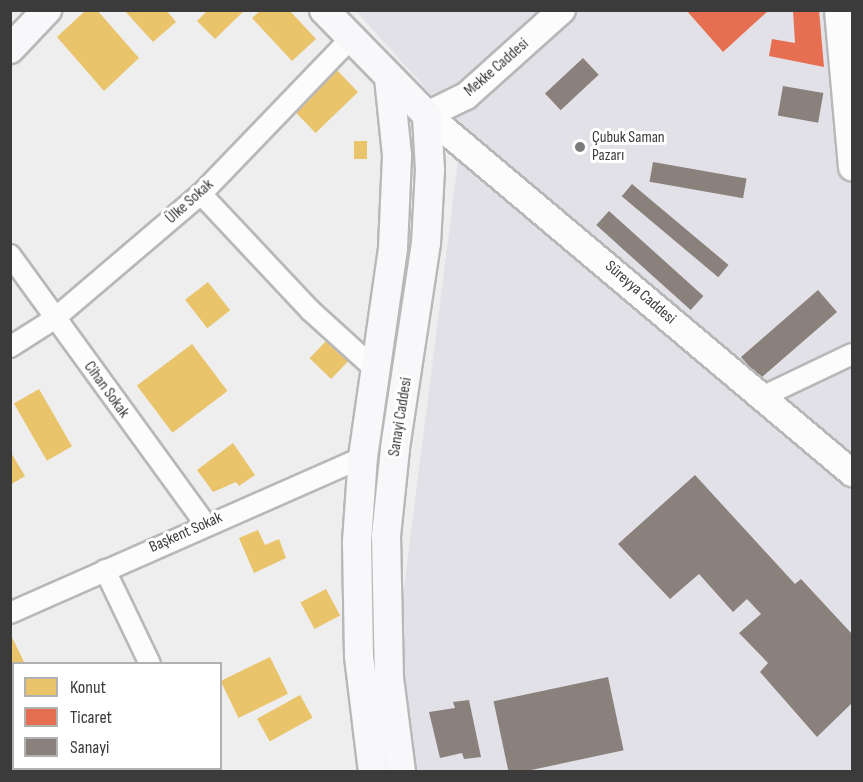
<!DOCTYPE html>
<meta charset="utf-8">
<style>
body{margin:0}
#map{position:relative;width:863px;height:782px;overflow:hidden;background:#eeeeef;font-family:"Sofia Sans Condensed",sans-serif}
div>[style]{position:absolute}
.built>*{inset:0;background:#e2e1e7}
.homes>*{inset:0;background:#e9c46a;transform-origin:0 0}
.shops>*{inset:0;background:#e76f51}
.industry>*{inset:0;background:#8a817c;transform-origin:0 0}
.path>*{height:3px;margin-top:-1.5px;transform-origin:0;background:repeating-linear-gradient(90deg,#ccc 0 3px,transparent 0 6px)}
.roads{filter:drop-shadow(2px 0 #b8b8b9) drop-shadow(-2px 0 #b8b8b9) drop-shadow(0 2px #b8b8b9) drop-shadow(0 -2px #b8b8b9)}
.minor>*{height:20px;margin:-10px;padding:0 10px;transform-origin:10px;border-radius:10px;background:#fcfcfd}
.tertiary>*{height:26px;margin:-13px;padding:0 13px;transform-origin:13px;border-radius:13px;background:#fcfcfd}
.secondary>*{height:28px;margin:-14px;padding:0 14px;transform-origin:14px;border-radius:14px;background:#f8f7f9}
.dots>*{width:16px;height:16px;translate:-50% -50%;box-sizing:border-box;border:3px solid #fff;border-radius:50%}
span{translate:-50% -50%;white-space:nowrap;text-align:center;line-height:1.15;-webkit-text-stroke:6px #fff;paint-order:stroke}
.street-label{font-size:16px;color:#3b3b3c}
.poi-label{font-size:16px;color:#3b3b3c}
.left{translate:0 -50%;text-align:left}
.frame{position:absolute;inset:0;border:12px solid #3b3b3c;pointer-events:none}
.legend{position:absolute;left:12px;top:662px;width:210px;height:108px;box-sizing:border-box;background:#fff;border:2px solid #b1b1b1;margin:0;padding:8px 10px;list-style:none;font-size:18px;color:#3b3b3c}
.legend li{display:flex;align-items:center;gap:12px;height:30px}
.legend b{width:30px;border:2px solid #b1b1b1}
</style>
<div id="map">
<div class="built">
<div style="clip-path:polygon(356px 11px,852px 11px,852px 771px,408px 771px,401px 674px,403px 596px,461px 137px,447px 112px)"></div>
</div>
<div class="homes">
<div style="clip-path:polygon(86px 10px,97px 10px,139px 58px,104px 91px,57px 37px)"></div>
<div style="clip-path:polygon(124px 10px,166px 10px,176px 22px,153px 42px)"></div>
<div style="clip-path:polygon(208px 10px,245px 10px,215px 39px,197px 21px)"></div>
<div style="clip-path:polygon(261px 10px,289px 10px,316px 39px,292px 61px,252px 18px)"></div>
<div style="left:333px;top:66px;width:36px;height:59px;rotate:46deg"></div>
<div style="left:354px;top:141px;width:13px;height:18px"></div>
<div style="left:208px;top:282px;width:36px;height:29px;rotate:52deg"></div>
<div style="left:329px;top:338px;width:30px;height:28px;rotate:44deg"></div>
<div style="left:192px;top:344px;width:59px;height:69px;rotate:53deg"></div>
<div style="left:39px;top:389px;width:66px;height:29px;rotate:60deg"></div>
<div style="clip-path:polygon(233px 443px,255px 475px,239px 486px,236px 482px,213px 492px,197px 470px)"></div>
<div style="clip-path:polygon(10px 451px,25px 476px,10px 485px)"></div>
<div style="clip-path:polygon(258px 530px,265px 545px,279px 539px,286px 558px,254px 573px,239px 538px)"></div>
<div style="left:326px;top:589px;width:30px;height:29px;rotate:62deg"></div>
<div style="clip-path:polygon(10px 633px,25px 664px,14px 664px,10px 688px)"></div>
<div style="left:270px;top:657px;width:41px;height:55px;rotate:64deg"></div>
<div style="left:300px;top:695px;width:26px;height:49px;rotate:61deg"></div>
</div>
<div class="shops">
<div style="clip-path:polygon(686px 10px,769px 10px,723px 52px)"></div>
<div style="clip-path:polygon(793px 10px,819px 10px,824px 67px,769px 56px,772px 39px,795px 43px)"></div>
</div>
<div class="industry">
<div style="left:583px;top:58px;width:23px;height:52px;rotate:47deg"></div>
<div style="left:783px;top:86px;width:41px;height:30px;rotate:10deg"></div>
<div style="left:653px;top:162px;width:95px;height:20px;rotate:10deg"></div>
<div style="left:632px;top:184px;width:126px;height:16px;rotate:40deg"></div>
<div style="left:609px;top:211px;width:127px;height:19px;rotate:42deg"></div>
<div style="left:818px;top:290px;width:29px;height:102px;rotate:49deg"></div>
<div style="clip-path:polygon(695px 475px,795px 584px,801px 579px,852px 634px,852px 703px,817px 737px,760px 672px,768px 663px,739px 633px,761px 614px,747px 599px,733px 612px,699px 574px,670px 599px,618px 544px)"></div>
<div style="left:608px;top:677px;width:75px;height:117px;rotate:78deg"></div>
<div style="clip-path:polygon(469px 700px,481px 757px,464px 759px,462px 753px,440px 758px,429px 712px,455px 708px,453px 702px)"></div>
</div>
<div class="path">
<div style="left:23px;top:772px;width:6px;rotate:-39deg"></div>
</div>
<div class="roads">
<div class="minor">
<div style="left:201px;top:194px;width:161px;rotate:46.8deg"></div>
<div style="left:311px;top:311px;width:88px;rotate:42.2deg"></div>
<div style="left:10px;top:255px;width:331px;rotate:54deg"></div>
<div style="left:10px;top:347px;width:52px;rotate:-32.5deg"></div>
<div style="left:54px;top:319px;width:193px;rotate:-40.4deg"></div>
<div style="left:201px;top:194px;width:218px;rotate:-46.1deg"></div>
<div style="left:762px;top:397px;width:100px;rotate:-25.5deg"></div>
<div style="left:105px;top:570px;width:104px;rotate:64.4deg"></div>
<div style="left:10px;top:613px;width:386px;rotate:-23.8deg"></div>
<div style="left:199px;top:768px;width:4px;rotate:63deg"></div>
</div>
<div class="tertiary">
<div style="left:562px;top:10px;width:129px;rotate:138.1deg"></div>
<div style="left:466px;top:96px;width:43px;rotate:154deg"></div>
<div style="left:427px;top:115px;width:556px;rotate:40.11deg"></div>
<div style="left:838px;top:10px;width:158px;rotate:84.9deg"></div>
</div>
<div class="secondary">
<div style="left:324px;top:10px;width:147px;rotate:45.6deg"></div>
<div style="left:427px;top:115px;width:55px;rotate:86.9deg"></div>
<div style="left:430px;top:170px;width:73px;rotate:93.1deg"></div>
<div style="left:426px;top:243px;width:208px;rotate:98.6deg"></div>
<div style="left:395px;top:449px;width:87px;rotate:95.9deg"></div>
<div style="left:386px;top:536px;width:142px;rotate:88.8deg"></div>
<div style="left:389px;top:678px;width:95px;rotate:82.7deg"></div>
<div style="left:10px;top:49px;width:54px;rotate:-46.5deg"></div>
<div style="left:373px;top:772px;width:117px;rotate:-96.9deg"></div>
<div style="left:359px;top:656px;width:114px;rotate:-91deg"></div>
<div style="left:357px;top:542px;width:85px;rotate:-86deg"></div>
<div style="left:363px;top:457px;width:211px;rotate:-81.8deg"></div>
<div style="left:393px;top:248px;width:93px;rotate:-87.5deg"></div>
<div style="left:397px;top:155px;width:78px;rotate:-95.9deg"></div>
</div>
</div>
<div class="dots">
<div style="left:580px;top:147px;background:#7a7a7b"></div>
</div>
<div class="street-label">
<span style="left:497px;top:68px;rotate:-41deg">Mekke Caddesi</span>
<span style="left:190px;top:202px;rotate:-42deg">Ülke Sokak</span>
<span style="left:640px;top:293px;rotate:41deg">Süreyya Caddesi</span>
<span style="left:106px;top:390px;rotate:54deg">Cihan Sokak</span>
<span style="left:401px;top:417px;rotate:-81deg">Sanayi Caddesi</span>
<span style="left:186px;top:533px;rotate:-24deg">Başkent Sokak</span>
</div>
<div class="poi-label">
<span class="left" style="left:592px;top:147px">Çubuk Saman<br>Pazarı</span>
</div>
<div class="frame"></div>
<ul class="legend">
<li><b style="height:16px;background:#e9c46a"></b>Konut</li>
<li><b style="height:16px;background:#e76f51"></b>Ticaret</li>
<li><b style="height:16px;background:#8a817c"></b>Sanayi</li>
</ul>
</div>
